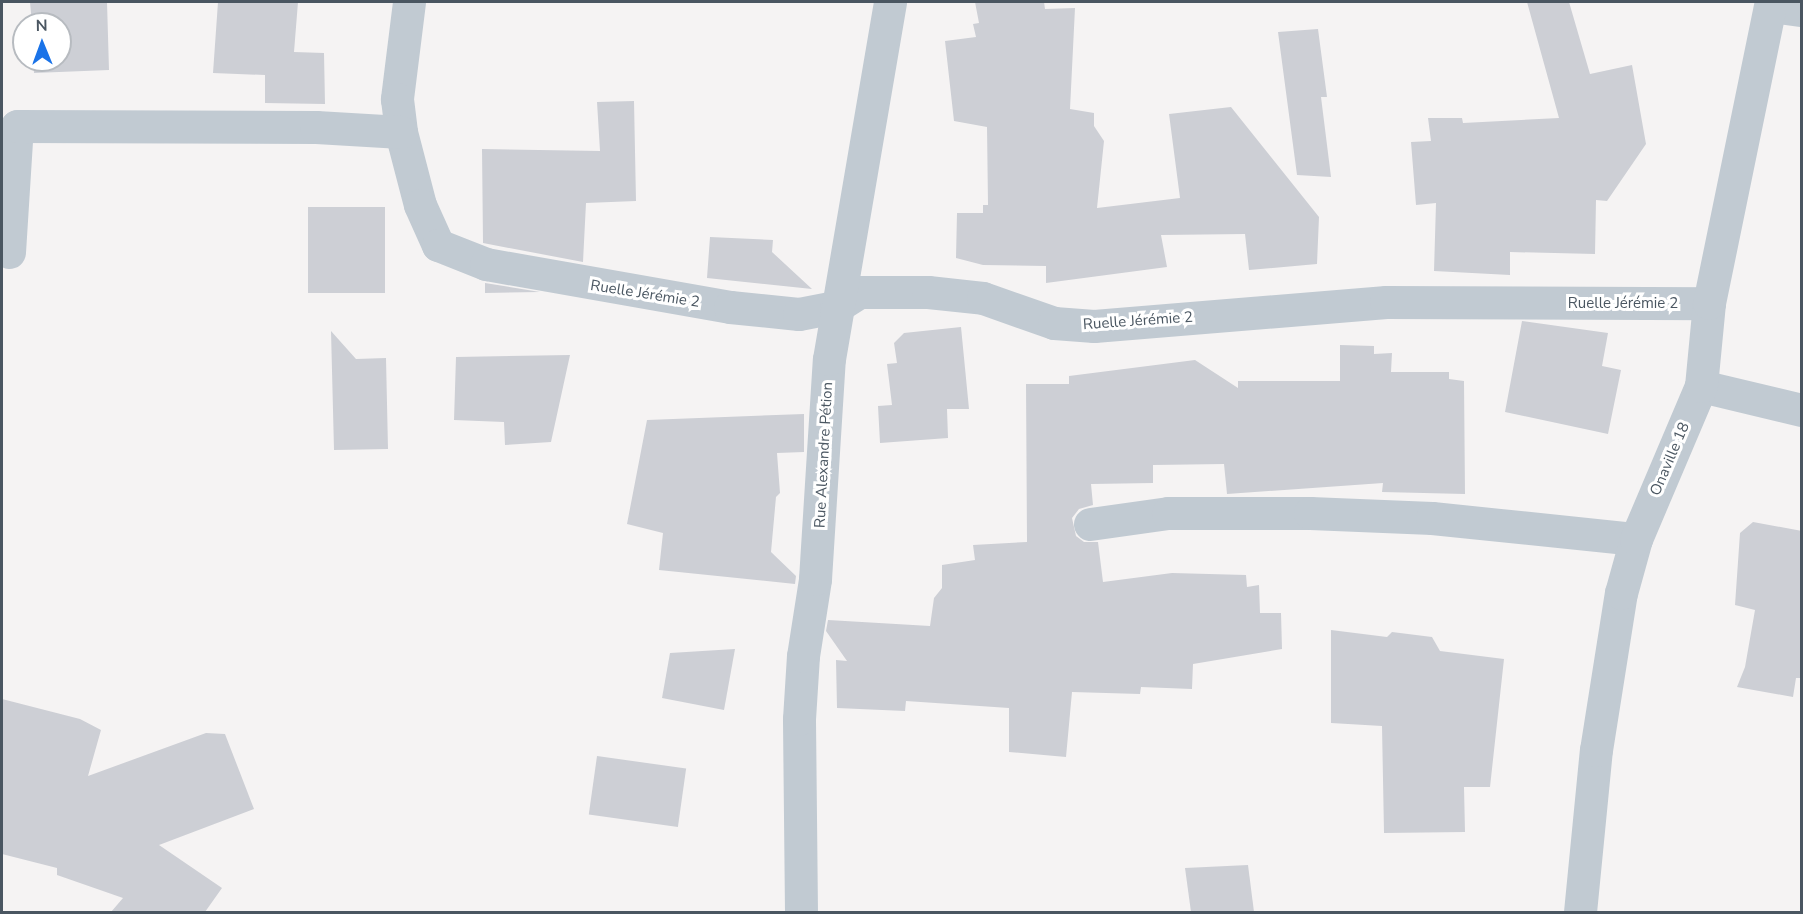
<!DOCTYPE html>
<meta charset="utf-8">
<style>
body{margin:0}
#map{position:relative;width:1803px;height:914px;overflow:hidden;background:#f5f3f3;font-family:"Nunito Sans",sans-serif}
div>[style]{position:absolute}
.building>*{inset:0;background:#cdcfd5;transform-origin:0 0}
.minor>*{height:33px;margin:-16.5px;padding:0 16.5px;transform-origin:16.5px;border-radius:16.5px;background:#c1cad2}
.tertiary>*{height:33px;margin:-16.5px;padding:0 16.5px;transform-origin:16.5px;border-radius:16.5px;background:#c1cad2}
span{translate:-50% -50%;white-space:nowrap;text-align:center;line-height:1.15;-webkit-text-stroke:6px #fff;paint-order:stroke}
.street-label{font-size:15px;color:#4a5661}
.frame{position:absolute;inset:0;border:3px solid #4a5661;pointer-events:none}
.north{position:absolute;left:12px;top:12px;width:60px;height:60px;box-sizing:border-box;background:#fff;border:2px solid #b7bbc0;border-radius:50%;rotate:359deg;font-size:16px;font-weight:700;line-height:24px;text-align:center;color:#4a5661}
.north::after{content:'';display:block;margin:auto;width:21px;height:27px;background:#1a73e8;clip-path:polygon(50% 0,100% 100%,50% 72%,0 100%)}
</style>
<div id="map">
<div class="building">
<div style="clip-path:polygon(30px 2px,107px 2px,109px 70px,34px 73px,33px 60px,60px 60px,60px 24px,32px 24px)"></div>
<div style="clip-path:polygon(218px 2px,298px 2px,294px 52px,324px 53px,325px 104px,265px 103px,265px 75px,213px 73px)"></div>
<div style="clip-path:polygon(975px 2px,1044px 2px,1045px 9px,1075px 8px,1070px 109px,1094px 113px,1094px 126px,1104px 141px,1097px 208px,1180px 198px,1169px 114px,1231px 107px,1319px 217px,1317px 264px,1249px 270px,1245px 234px,1161px 235px,1167px 267px,1046px 283px,1046px 266px,983px 265px,956px 258px,957px 213px,983px 213px,983px 205px,988px 205px,987px 127px,954px 121px,945px 41px,976px 37px,973px 24px,979px 23px)"></div>
<div style="clip-path:polygon(1527px 2px,1569px 2px,1590px 74px,1632px 65px,1646px 144px,1607px 201px,1596px 200px,1595px 254px,1510px 252px,1510px 275px,1434px 271px,1436px 203px,1416px 205px,1411px 142px,1431px 141px,1428px 118px,1462px 118px,1463px 123px,1559px 118px)"></div>
<div style="clip-path:polygon(1318px 29px,1327px 97px,1321px 97px,1331px 177px,1297px 175px,1278px 32px)"></div>
<div style="clip-path:polygon(634px 101px,636px 201px,586px 203px,583px 262px,483px 243px,482px 149px,600px 151px,597px 102px)"></div>
<div style="left:308px;top:207px;width:77px;height:86px"></div>
<div style="clip-path:polygon(710px 237px,773px 240px,772px 252px,812px 289px,707px 278px)"></div>
<div style="clip-path:polygon(485px 283px,540px 292px,485px 293px)"></div>
<div style="clip-path:polygon(1522px 321px,1608px 333px,1602px 366px,1621px 370px,1608px 434px,1505px 412px)"></div>
<div style="clip-path:polygon(961px 327px,969px 409px,947px 409px,948px 438px,880px 443px,878px 406px,892px 405px,887px 364px,897px 363px,894px 343px,904px 333px)"></div>
<div style="clip-path:polygon(331px 331px,356px 359px,386px 358px,388px 449px,334px 450px)"></div>
<div style="clip-path:polygon(1340px 345px,1374px 346px,1374px 354px,1392px 353px,1391px 372px,1449px 372px,1449px 379px,1464px 381px,1465px 494px,1382px 492px,1383px 483px,1227px 494px,1224px 464px,1153px 465px,1153px 483px,1091px 484px,1093px 505px,1079px 509px,1072px 518px,1076px 536px,1084px 542px,1098px 542px,1103px 582px,1172px 573px,1246px 575px,1247px 587px,1259px 585px,1260px 613px,1281px 613px,1282px 649px,1193px 664px,1192px 689px,1141px 687px,1140px 694px,1072px 692px,1066px 757px,1009px 752px,1009px 708px,906px 701px,905px 711px,837px 708px,836px 660px,847px 661px,826px 631px,828px 620px,930px 626px,934px 598px,942px 588px,942px 565px,975px 560px,973px 545px,1027px 542px,1026px 384px,1069px 384px,1069px 376px,1195px 360px,1238px 388px,1238px 381px,1340px 381px)"></div>
<div style="clip-path:polygon(570px 355px,551px 442px,505px 445px,504px 422px,454px 420px,456px 357px)"></div>
<div style="clip-path:polygon(804px 414px,804px 452px,777px 453px,780px 493px,776px 497px,771px 552px,796px 576px,795px 584px,659px 570px,663px 533px,627px 524px,647px 420px)"></div>
<div style="clip-path:polygon(1753px 522px,1802px 531px,1802px 678px,1796px 678px,1793px 697px,1737px 687px,1745px 667px,1755px 610px,1735px 605px,1740px 533px)"></div>
<div style="clip-path:polygon(1331px 630px,1387px 637px,1392px 632px,1432px 637px,1440px 651px,1504px 659px,1490px 787px,1464px 787px,1465px 832px,1384px 833px,1382px 726px,1331px 723px)"></div>
<div style="clip-path:polygon(735px 649px,724px 710px,662px 698px,670px 653px)"></div>
<div style="clip-path:polygon(2px 699px,80px 719px,101px 730px,88px 776px,206px 733px,225px 734px,254px 809px,159px 845px,222px 888px,205px 912px,111px 912px,123px 898px,57px 875px,57px 868px,2px 854px)"></div>
<div style="left:597px;top:756px;width:90px;height:59px;rotate:8deg"></div>
<div style="clip-path:polygon(1248px 865px,1254px 912px,1191px 912px,1185px 868px)"></div>
</div>
<div class="minor">
<div style="left:409px;top:2px;width:98px;rotate:97.1deg"></div>
<div style="left:397px;top:99px;width:33px;rotate:83deg"></div>
<div style="left:401px;top:132px;width:75px;rotate:75.4deg"></div>
<div style="left:420px;top:205px;width:44px;rotate:65.8deg"></div>
<div style="left:438px;top:245px;width:52px;rotate:21.6deg"></div>
<div style="left:486px;top:264px;width:248px;rotate:10deg"></div>
<div style="left:730px;top:307px;width:69px;rotate:5.8deg"></div>
<div style="left:799px;top:314px;width:38px;rotate:-11deg"></div>
<div style="left:836px;top:307px;width:27px;rotate:-33deg"></div>
<div style="left:859px;top:292px;width:69px"></div>
<div style="left:928px;top:292px;width:55px;rotate:6.2deg"></div>
<div style="left:983px;top:298px;width:75px;rotate:19.4deg"></div>
<div style="left:1054px;top:323px;width:40px;rotate:4.3deg"></div>
<div style="left:1094px;top:326px;width:293px;rotate:-4.7deg"></div>
<div style="left:1386px;top:302px;width:323px;rotate:0.2deg"></div>
<div style="left:1772px;top:6px;width:30px;rotate:8deg"></div>
<div style="left:9px;top:252px;width:126px;rotate:-86.4deg"></div>
<div style="left:17px;top:126px;width:299px;rotate:0.2deg"></div>
<div style="left:316px;top:127px;width:85px;rotate:3.4deg"></div>
<div style="left:1701px;top:386px;width:104px;rotate:13.4deg"></div>
<div style="left:1090px;top:524px;width:79px;rotate:-8deg"></div>
<div style="left:1168px;top:513px;width:142px"></div>
<div style="left:1310px;top:513px;width:122px;rotate:2.3deg"></div>
<div style="left:1432px;top:518px;width:205px;rotate:5.9deg"></div>
<div style="left:801px;top:912px;width:193px;rotate:-90.6deg"></div>
<div style="left:799px;top:719px;width:63px;rotate:-86.4deg"></div>
<div style="left:803px;top:656px;width:78px;rotate:-81.1deg"></div>
<div style="left:815px;top:579px;width:220px;rotate:-86.4deg"></div>
<div style="left:829px;top:359px;width:362px;rotate:-80.3deg"></div>
</div>
<div class="tertiary">
<div style="left:1580px;top:912px;width:163px;rotate:-84.4deg"></div>
<div style="left:1596px;top:750px;width:159px;rotate:-81deg"></div>
<div style="left:1621px;top:593px;width:56px;rotate:-74.5deg"></div>
<div style="left:1636px;top:539px;width:166px;rotate:-67deg"></div>
<div style="left:1701px;top:386px;width:83px;rotate:-84.5deg"></div>
<div style="left:1709px;top:303px;width:307px;rotate:-78.4deg"></div>
</div>
<div class="street-label">
<span style="left:645px;top:294px;rotate:9deg">Ruelle Jérémie 2</span>
<span style="left:1623px;top:304px">Ruelle Jérémie 2</span>
<span style="left:1138px;top:321px;rotate:-4deg">Ruelle Jérémie 2</span>
<span style="left:824px;top:455px;rotate:-87deg">Rue Alexandre Pétion</span>
<span style="left:1670px;top:459px;rotate:-67deg">Onaville 18</span>
</div>
<div class="frame"></div>
<div class="north">N</div>
</div>
